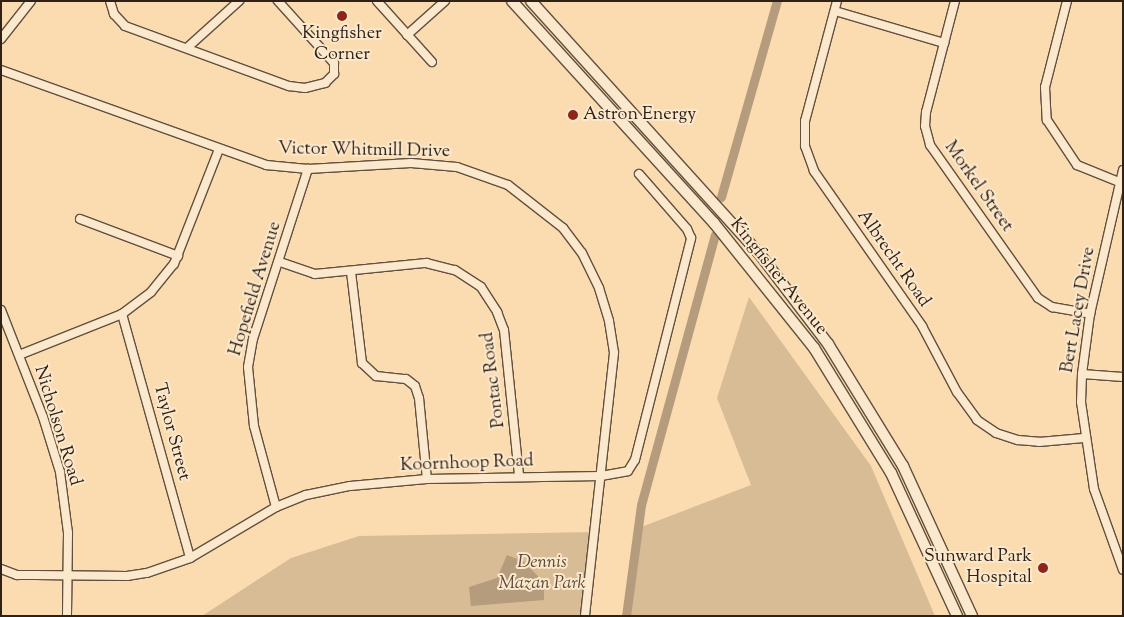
<!DOCTYPE html>
<style>
body{margin:0}
#map{position:relative;width:1124px;height:617px;overflow:hidden;background:#fbdcb0;font-family:"Sorts Mill Goudy",serif}
div>[style]{position:absolute}
.green>*{inset:0;background:#d8bc96}
.water>*{inset:0;background:#b59c7c}
.canal>*{height:9px;margin:-4.5px;padding:0 4.5px;transform-origin:4.5px;border-radius:4.5px;background:#b59c7c}
.roads{filter:drop-shadow(1px 0 #61503e) drop-shadow(-1px 0 #61503e) drop-shadow(0 1px #61503e) drop-shadow(0 -1px #61503e)}
.street>*{height:8px;margin:-4px;padding:0 4px;transform-origin:4px;border-radius:4px;background:#fce8cc}
.secondary>*{height:10px;margin:-5px;padding:0 5px;transform-origin:5px;border-radius:5px;background:#fce8cc}
.dots>*{width:14px;height:14px;translate:-50% -50%;box-sizing:border-box;border:2px solid #fce8cc;border-radius:50%}
span{translate:-50% -50%;white-space:nowrap;text-align:center;line-height:1.15;-webkit-text-stroke:4px #fce8cc;paint-order:stroke}
.poi-label{font-size:18px;color:#2e2118}
.left{translate:0 -50%;text-align:left}
.right{translate:-100% -50%;text-align:right}
.street-label{font-size:18px;color:#2e2118}
.park-label{font-size:18px;color:#584838;font-style:italic}
.frame{position:absolute;inset:0;border:2px solid #2e2118;pointer-events:none}
</style>
<div id="map">
<div class="green">
<div style="clip-path:polygon(749px 297px,871px 466px,935px 616px,624px 616px,636px 529px,751px 485px,717px 398px)"></div>
<div style="clip-path:polygon(597px 532px,588px 616px,202px 616px,291px 558px,359px 536px)"></div>
</div>
<div class="water">
<div style="clip-path:polygon(507px 555px,523px 561px,537px 575px,544px 588px,544px 600px,471px 606px,469px 587px,497px 578px)"></div>
</div>
<div class="canal">
<div style="left:721px;top:197px;width:204px;rotate:-74.1deg"></div>
<div style="left:626px;top:616px;width:112px;rotate:-82.3deg"></div>
<div style="left:641px;top:505px;width:280px;rotate:-74.7deg"></div>
</div>
<div class="roads">
<div class="street">
<div style="left:110px;top:1px;width:14px;rotate:73deg"></div>
<div style="left:114px;top:14px;width:16px;rotate:47deg"></div>
<div style="left:125px;top:26px;width:175px;rotate:20.1deg"></div>
<div style="left:289px;top:86px;width:16px;rotate:7deg"></div>
<div style="left:305px;top:88px;width:21px;rotate:-14deg"></div>
<div style="left:325px;top:83px;width:13px;rotate:-45deg"></div>
<div style="left:334px;top:74px;width:11px;rotate:-90deg"></div>
<div style="left:334px;top:63px;width:84px;rotate:-132.1deg"></div>
<div style="left:377px;top:1px;width:82px;rotate:48deg"></div>
<div style="left:837px;top:1px;width:124px;rotate:104.9deg"></div>
<div style="left:805px;top:121px;width:25px;rotate:90deg"></div>
<div style="left:805px;top:146px;width:27px;rotate:70deg"></div>
<div style="left:814px;top:171px;width:189px;rotate:55.1deg"></div>
<div style="left:922px;top:326px;width:75px;rotate:62.1deg"></div>
<div style="left:957px;top:392px;width:34px;rotate:54deg"></div>
<div style="left:977px;top:420px;width:23px;rotate:34deg"></div>
<div style="left:996px;top:433px;width:23px;rotate:18deg"></div>
<div style="left:1018px;top:440px;width:21px;rotate:5deg"></div>
<div style="left:1039px;top:442px;width:45px;rotate:-5.1deg"></div>
<div style="left:955px;top:1px;width:115px;rotate:104.6deg"></div>
<div style="left:926px;top:112px;width:14px;rotate:94deg"></div>
<div style="left:925px;top:126px;width:20px;rotate:75deg"></div>
<div style="left:930px;top:145px;width:187px;rotate:54.8deg"></div>
<div style="left:1038px;top:298px;width:17px;rotate:33deg"></div>
<div style="left:1052px;top:307px;width:39px;rotate:10deg"></div>
<div style="left:1067px;top:1px;width:89px;rotate:104.3deg"></div>
<div style="left:1045px;top:87px;width:33px;rotate:87deg"></div>
<div style="left:1047px;top:120px;width:54px;rotate:56.3deg"></div>
<div style="left:1077px;top:165px;width:45px;rotate:22deg"></div>
<div style="left:835px;top:11px;width:114px;rotate:16.4deg"></div>
<div style="left:407px;top:35px;width:51px;rotate:-41.8deg"></div>
<div style="left:1px;top:39px;width:48px;rotate:-51.7deg"></div>
<div style="left:188px;top:47px;width:69px;rotate:-42deg"></div>
<div style="left:1px;top:70px;width:282px;rotate:19.7deg"></div>
<div style="left:266px;top:165px;width:42px;rotate:5.4deg"></div>
<div style="left:308px;top:169px;width:103px;rotate:-3.3deg"></div>
<div style="left:411px;top:163px;width:46px;rotate:5deg"></div>
<div style="left:457px;top:167px;width:54px;rotate:19.4deg"></div>
<div style="left:508px;top:185px;width:70px;rotate:38deg"></div>
<div style="left:563px;top:228px;width:31px;rotate:53deg"></div>
<div style="left:582px;top:253px;width:39px;rotate:64deg"></div>
<div style="left:599px;top:288px;width:34px;rotate:73deg"></div>
<div style="left:609px;top:321px;width:32px;rotate:81deg"></div>
<div style="left:614px;top:353px;width:265px;rotate:96.3deg"></div>
<div style="left:1123px;top:170px;width:148px;rotate:102.9deg"></div>
<div style="left:1090px;top:314px;width:61px;rotate:97.6deg"></div>
<div style="left:1082px;top:374px;width:28px;rotate:92deg"></div>
<div style="left:1081px;top:402px;width:88px;rotate:81.5deg"></div>
<div style="left:1094px;top:489px;width:86px;rotate:70.3deg"></div>
<div style="left:80px;top:219px;width:105px;rotate:20.7deg"></div>
<div style="left:280px;top:262px;width:37px;rotate:19deg"></div>
<div style="left:315px;top:274px;width:112px;rotate:-5.7deg"></div>
<div style="left:426px;top:263px;width:30px;rotate:14deg"></div>
<div style="left:455px;top:270px;width:31px;rotate:33deg"></div>
<div style="left:481px;top:287px;width:30px;rotate:57deg"></div>
<div style="left:497px;top:312px;width:19px;rotate:69deg"></div>
<div style="left:504px;top:330px;width:147px;rotate:84.1deg"></div>
<div style="left:351px;top:272px;width:92px;rotate:83.1deg"></div>
<div style="left:362px;top:363px;width:19px;rotate:43deg"></div>
<div style="left:376px;top:376px;width:30px;rotate:6deg"></div>
<div style="left:406px;top:379px;width:11px;rotate:38deg"></div>
<div style="left:415px;top:386px;width:13px;rotate:72deg"></div>
<div style="left:419px;top:398px;width:81px;rotate:84.4deg"></div>
<div style="left:1px;top:310px;width:115px;rotate:68.6deg"></div>
<div style="left:43px;top:417px;width:58px;rotate:72.8deg"></div>
<div style="left:60px;top:472px;width:62px;rotate:82.5deg"></div>
<div style="left:68px;top:533px;width:83px;rotate:90.7deg"></div>
<div style="left:122px;top:314px;width:253px;rotate:74.4deg"></div>
<div style="left:19px;top:355px;width:111px;rotate:-21.7deg"></div>
<div style="left:122px;top:314px;width:36px;rotate:-37deg"></div>
<div style="left:151px;top:292px;width:36px;rotate:-51deg"></div>
<div style="left:174px;top:264px;width:123px;rotate:-68.6deg"></div>
<div style="left:1082px;top:374px;width:41px;rotate:4.2deg"></div>
<div style="left:276px;top:507px;width:84px;rotate:-105.2deg"></div>
<div style="left:254px;top:426px;width:59px;rotate:-95.8deg"></div>
<div style="left:248px;top:367px;width:28px;rotate:-80deg"></div>
<div style="left:253px;top:339px;width:179px;rotate:-72.1deg"></div>
<div style="left:1px;top:569px;width:17px;rotate:21deg"></div>
<div style="left:17px;top:575px;width:18px"></div>
<div style="left:35px;top:575px;width:92px;rotate:0.6deg"></div>
<div style="left:127px;top:576px;width:20px;rotate:-9deg"></div>
<div style="left:147px;top:573px;width:46px;rotate:-19.2deg"></div>
<div style="left:190px;top:558px;width:100px;rotate:-30.7deg"></div>
<div style="left:276px;top:507px;width:32px;rotate:-22deg"></div>
<div style="left:306px;top:495px;width:45px;rotate:-11.6deg"></div>
<div style="left:350px;top:486px;width:77px;rotate:-5.2deg"></div>
<div style="left:427px;top:479px;width:174px;rotate:-1deg"></div>
<div style="left:601px;top:476px;width:27px;rotate:-10deg"></div>
<div style="left:628px;top:471px;width:13px;rotate:-58deg"></div>
<div style="left:635px;top:460px;width:229px;rotate:-75.8deg"></div>
<div style="left:691px;top:238px;width:10px;rotate:-114deg"></div>
<div style="left:687px;top:229px;width:73px;rotate:-131.1deg"></div>
</div>
<div class="secondary">
<div style="left:512px;top:1px;width:300px;rotate:47.7deg"></div>
<div style="left:714px;top:223px;width:160px;rotate:51.3deg"></div>
<div style="left:814px;top:348px;width:147px;rotate:58.4deg"></div>
<div style="left:891px;top:473px;width:157px;rotate:65.2deg"></div>
<div style="left:531px;top:1px;width:338px;rotate:47.9deg"></div>
<div style="left:758px;top:252px;width:116px;rotate:52.7deg"></div>
<div style="left:828px;top:344px;width:143px;rotate:58.4deg"></div>
<div style="left:903px;top:466px;width:165px;rotate:65.3deg"></div>
</div>
</div>
<div class="dots">
<div style="left:342px;top:16px;background:#8f2418"></div>
<div style="left:573px;top:115px;background:#8f2418"></div>
<div style="left:1043px;top:568px;background:#8f2418"></div>
</div>
<div class="poi-label">
<span style="left:342px;top:45px">Kingfisher<br>Corner</span>
<span class="left" style="left:583px;top:115px">Astron Energy</span>
<span class="right" style="left:1032px;top:568px">Sunward Park<br>Hospital</span>
</div>
<div class="street-label">
<span style="left:364px;top:151px;rotate:1deg">Victor Whitmill Drive</span>
<span style="left:978px;top:187px;rotate:55deg">Morkel Street</span>
<span style="left:893px;top:259px;rotate:55deg">Albrecht Road</span>
<span style="left:778px;top:277px;rotate:51deg">Kingfisher Avenue</span>
<span style="left:256px;top:289px;rotate:-73deg">Hopefield Avenue</span>
<span style="left:1079px;top:310px;rotate:-80deg">Bert Lacey Drive</span>
<span style="left:494px;top:380px;rotate:-97deg">Pontac Road</span>
<span style="left:57px;top:426px;rotate:73deg">Nicholson Road</span>
<span style="left:171px;top:432px;rotate:75deg">Taylor Street</span>
<span style="left:467px;top:464px;rotate:-2deg">Koornhoop Road</span>
</div>
<div class="park-label">
<span style="left:542px;top:574px">Dennis<br>Mazan Park</span>
</div>
<div class="frame"></div>
</div>
